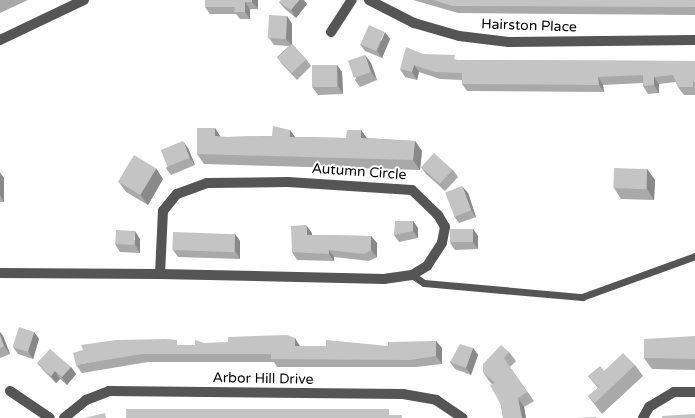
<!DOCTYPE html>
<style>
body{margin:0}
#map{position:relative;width:695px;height:418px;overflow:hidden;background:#fff;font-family:"Varela Round",sans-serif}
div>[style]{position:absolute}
.service>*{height:7px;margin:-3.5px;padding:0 3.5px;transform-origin:3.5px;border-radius:3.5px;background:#555}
.minor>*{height:10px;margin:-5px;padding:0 5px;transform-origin:5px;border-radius:5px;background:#555}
.wall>*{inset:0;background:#a9a9a9}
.shaded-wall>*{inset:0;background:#898989}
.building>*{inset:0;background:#c4c4c4;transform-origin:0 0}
span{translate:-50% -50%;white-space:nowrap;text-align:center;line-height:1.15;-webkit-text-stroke:4px #fff;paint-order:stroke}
.street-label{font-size:14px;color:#000}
</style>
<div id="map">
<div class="service">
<div style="left:412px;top:275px;width:14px;rotate:34deg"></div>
<div style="left:424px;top:283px;width:159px;rotate:5.1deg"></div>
<div style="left:582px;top:297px;width:120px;rotate:-19.9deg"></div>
</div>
<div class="minor">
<div style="left:369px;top:0;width:51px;rotate:27.1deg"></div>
<div style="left:414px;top:23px;width:47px;rotate:16.1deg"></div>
<div style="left:459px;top:36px;width:50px;rotate:6.8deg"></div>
<div style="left:509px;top:42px;width:186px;rotate:-0.6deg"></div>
<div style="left:331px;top:32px;width:38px;rotate:-57deg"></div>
<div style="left:0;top:40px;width:93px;rotate:-25.5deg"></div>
<div style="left:288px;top:182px;width:124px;rotate:3.7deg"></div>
<div style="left:412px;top:190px;width:36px;rotate:44deg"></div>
<div style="left:438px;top:215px;width:14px;rotate:60deg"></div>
<div style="left:445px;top:227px;width:16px;rotate:101deg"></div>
<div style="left:442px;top:243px;width:27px;rotate:123deg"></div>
<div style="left:427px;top:266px;width:17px;rotate:149deg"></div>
<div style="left:412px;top:275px;width:27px;rotate:172deg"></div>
<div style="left:385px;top:279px;width:225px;rotate:-178.7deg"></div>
<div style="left:160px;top:274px;width:63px;rotate:-87.3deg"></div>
<div style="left:163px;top:211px;width:22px;rotate:-51deg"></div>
<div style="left:177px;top:194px;width:32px;rotate:-20deg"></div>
<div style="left:207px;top:183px;width:81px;rotate:-0.7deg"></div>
<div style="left:0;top:273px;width:160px;rotate:0.4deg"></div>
<div style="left:10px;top:391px;width:48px;rotate:34deg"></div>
<div style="left:64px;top:418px;width:28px;rotate:-39deg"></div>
<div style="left:86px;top:400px;width:25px;rotate:-21deg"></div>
<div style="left:109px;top:391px;width:294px;rotate:0.6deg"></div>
<div style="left:403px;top:394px;width:34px;rotate:10deg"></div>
<div style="left:436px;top:400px;width:32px;rotate:34deg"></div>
<div style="left:643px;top:418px;width:13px;rotate:-61deg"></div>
<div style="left:649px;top:407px;width:29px;rotate:-31deg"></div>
<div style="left:674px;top:392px;width:21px"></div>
</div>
<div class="wall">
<div style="clip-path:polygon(0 0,28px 0,0 13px)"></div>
<div style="clip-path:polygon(258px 0,258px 9px,250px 9px,250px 19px,240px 19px,236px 14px,210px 14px,205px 7px)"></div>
<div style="clip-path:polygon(413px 0,695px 0,695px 15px,458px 13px)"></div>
<div style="clip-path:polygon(279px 2px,307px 4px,296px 18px,285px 9px)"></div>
<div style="clip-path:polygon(287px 16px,292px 24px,292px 44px,306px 59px,311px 66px,297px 80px,282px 64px,277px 57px,289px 46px,274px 45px,269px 38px)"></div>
<div style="clip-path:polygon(390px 39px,382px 58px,365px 51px,360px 44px)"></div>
<div style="clip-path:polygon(423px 54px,458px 60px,695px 61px,695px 95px,684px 95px,678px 87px,676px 82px,659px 84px,659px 93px,648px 94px,643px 86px,643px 83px,603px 85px,604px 92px,467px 91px,462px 84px,462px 80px,440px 79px,419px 72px,417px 80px,405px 77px,400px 69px)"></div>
<div style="clip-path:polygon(365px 55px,371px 63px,377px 80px,360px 87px,355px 80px)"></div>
<div style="clip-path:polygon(337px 65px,342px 72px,343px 94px,318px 95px,312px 87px)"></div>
<div style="clip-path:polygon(215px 128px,221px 137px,228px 137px,272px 136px,290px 130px,295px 137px,346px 138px,361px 130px,367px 138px,415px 141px,422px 151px,420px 170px,204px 164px,197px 154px)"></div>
<div style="clip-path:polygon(188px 148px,195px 165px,171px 175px,166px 168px)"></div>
<div style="clip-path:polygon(421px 167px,453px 170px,458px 177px,445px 191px,426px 174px)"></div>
<div style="clip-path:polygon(647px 169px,655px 180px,654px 200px,621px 199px,614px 188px)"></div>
<div style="clip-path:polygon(0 173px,4px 178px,4px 202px,0 202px)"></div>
<div style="clip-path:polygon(163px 179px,148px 205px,126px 192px,118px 181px)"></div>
<div style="clip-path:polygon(468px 193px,476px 217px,459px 223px,454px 216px)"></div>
<div style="clip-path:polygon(413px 221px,418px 228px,418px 238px,399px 242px,394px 235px)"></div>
<div style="clip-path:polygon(473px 229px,478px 236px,478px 249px,455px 250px,450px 243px)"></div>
<div style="clip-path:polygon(312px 233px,312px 235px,371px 236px,377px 243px,377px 257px,369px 261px,334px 257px,334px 261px,297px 260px,292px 252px)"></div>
<div style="clip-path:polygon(235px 234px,240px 241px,240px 259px,178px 257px,173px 250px)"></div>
<div style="clip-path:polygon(140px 239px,140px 253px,120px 252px,115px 244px)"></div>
<div style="clip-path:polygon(0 332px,3px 336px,10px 354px,0 358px)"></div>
<div style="clip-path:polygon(34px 332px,39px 339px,33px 359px,18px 354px,13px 347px)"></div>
<div style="clip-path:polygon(695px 336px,695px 370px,652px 369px,644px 358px)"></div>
<div style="clip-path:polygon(436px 341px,442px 348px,442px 364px,416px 367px,277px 367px,274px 362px,148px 362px,82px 373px,76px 365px,180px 345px,195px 345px,204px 343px,300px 346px,388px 346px)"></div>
<div style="clip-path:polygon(473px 348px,478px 355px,471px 375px,455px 369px,450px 362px)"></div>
<div style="clip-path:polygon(509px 352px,516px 361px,510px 367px,534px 401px,524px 407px,526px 418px,503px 418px,501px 405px,492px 384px,489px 381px,483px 372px)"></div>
<div style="clip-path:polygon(37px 363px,71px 367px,76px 374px,67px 385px,60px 379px,56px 383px,43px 370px)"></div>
<div style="clip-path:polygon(635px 365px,643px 376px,602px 414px,588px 396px,598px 388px,588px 376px,604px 371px)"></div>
</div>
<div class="shaded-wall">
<div style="clip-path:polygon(252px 0,258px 0,258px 9px,252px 2px)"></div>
<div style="clip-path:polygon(299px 0,304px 0,307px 4px,296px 18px,291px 10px)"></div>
<div style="clip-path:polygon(245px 2px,250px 9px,250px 19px,245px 12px)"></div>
<div style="clip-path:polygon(287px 16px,292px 24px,292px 46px,286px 39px)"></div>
<div style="clip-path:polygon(385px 32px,390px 39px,382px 58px,377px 51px)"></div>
<div style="clip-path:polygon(365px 55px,371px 63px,377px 80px,371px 72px)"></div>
<div style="clip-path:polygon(337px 65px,342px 72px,343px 94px,338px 86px)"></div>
<div style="clip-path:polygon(414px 65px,419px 72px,417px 80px,412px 72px)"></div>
<div style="clip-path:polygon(598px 77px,603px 85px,604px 92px,599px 85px)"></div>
<div style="clip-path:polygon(654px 77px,659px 84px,659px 93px,654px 85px)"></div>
<div style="clip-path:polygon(215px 128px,221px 138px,215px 136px)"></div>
<div style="clip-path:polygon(290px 130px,297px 140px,290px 137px)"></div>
<div style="clip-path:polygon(361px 130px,368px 140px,361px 138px)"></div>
<div style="clip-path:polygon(183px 141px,188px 148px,195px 165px,190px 158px)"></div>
<div style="clip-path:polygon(415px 141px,422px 151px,420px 170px,413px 160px)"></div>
<div style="clip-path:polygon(156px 168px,163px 179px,148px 205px,140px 194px)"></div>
<div style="clip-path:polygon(647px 169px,655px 180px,654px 200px,647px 189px)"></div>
<div style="clip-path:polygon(0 173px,4px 178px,4px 202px,0 195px)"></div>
<div style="clip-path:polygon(462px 186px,468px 193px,476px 217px,471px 210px)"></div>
<div style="clip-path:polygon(413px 221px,418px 228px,418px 238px,413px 231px)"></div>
<div style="clip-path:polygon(306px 225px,312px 233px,312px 242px,307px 235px)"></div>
<div style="clip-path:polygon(473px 229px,478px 236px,478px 249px,473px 242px)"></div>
<div style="clip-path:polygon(135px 231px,140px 239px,140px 253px,135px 245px)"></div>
<div style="clip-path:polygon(235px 234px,240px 241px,240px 259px,235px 251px)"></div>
<div style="clip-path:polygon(371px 236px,377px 243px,377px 257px,371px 250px)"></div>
<div style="clip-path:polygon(329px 250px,334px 257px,334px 261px,329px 254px)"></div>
<div style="clip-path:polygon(0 332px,3px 336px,10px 354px,4px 346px,0 335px)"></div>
<div style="clip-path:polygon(34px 332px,39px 339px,33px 359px,28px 351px)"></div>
<div style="clip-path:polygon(295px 338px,300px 346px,295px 346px)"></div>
<div style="clip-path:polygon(436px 341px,442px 348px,442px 364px,436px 356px)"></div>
<div style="clip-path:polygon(473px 348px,478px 355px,471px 375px,466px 368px)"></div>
<div style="clip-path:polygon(71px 367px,76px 374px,67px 385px,62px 377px)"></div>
<div style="clip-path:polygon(55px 371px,60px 379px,56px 383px,51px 376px)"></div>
<div style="clip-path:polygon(518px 398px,524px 407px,526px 418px,522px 418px)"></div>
</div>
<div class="building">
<div style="clip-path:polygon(205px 0,252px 0,252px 2px,245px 2px,245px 12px,234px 12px,235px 7px,205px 7px)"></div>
<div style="clip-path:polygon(281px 0,299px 0,291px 10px,279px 2px)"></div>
<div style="clip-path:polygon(433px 0,695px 0,695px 7px,453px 6px)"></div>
<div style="left:269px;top:15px;width:18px;height:23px;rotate:3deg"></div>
<div style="left:369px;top:25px;width:17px;height:21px;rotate:24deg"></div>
<div style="left:292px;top:44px;width:21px;height:20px;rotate:47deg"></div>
<div style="clip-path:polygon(406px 47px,423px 54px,455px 55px,454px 60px,695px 61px,695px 82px,693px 82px,693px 87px,678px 87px,673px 75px,654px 77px,654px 85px,643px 86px,643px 75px,598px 77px,599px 85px,462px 84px,462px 73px,435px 72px,414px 65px,412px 72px,400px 69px)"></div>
<div style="left:365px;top:55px;width:18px;height:18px;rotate:71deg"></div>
<div style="left:312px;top:65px;width:25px;height:22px"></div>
<div style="clip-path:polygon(273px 126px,290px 130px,290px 137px,346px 138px,347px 130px,361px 130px,361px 138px,415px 141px,413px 160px,197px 154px,197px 128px,215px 128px,215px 136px,228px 137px,272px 136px)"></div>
<div style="left:183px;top:141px;width:18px;height:24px;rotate:68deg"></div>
<div style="left:434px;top:153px;width:25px;height:19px;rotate:42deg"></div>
<div style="left:134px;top:155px;width:26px;height:31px;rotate:31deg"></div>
<div style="left:614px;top:168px;width:33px;height:20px;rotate:2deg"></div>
<div style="left:462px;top:186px;width:26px;height:18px;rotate:69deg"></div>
<div style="clip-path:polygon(395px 221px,413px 221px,413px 231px,394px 235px)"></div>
<div style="clip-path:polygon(306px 225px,307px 235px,371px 236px,371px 250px,364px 254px,329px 250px,329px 254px,292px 252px,291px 226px)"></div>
<div style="left:473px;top:229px;width:13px;height:23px;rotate:90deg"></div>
<div style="left:116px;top:230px;width:19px;height:14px;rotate:3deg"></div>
<div style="left:173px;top:232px;width:62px;height:18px;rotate:2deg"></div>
<div style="left:19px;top:327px;width:16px;height:21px;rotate:18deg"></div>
<div style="clip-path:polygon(0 335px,4px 346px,0 348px)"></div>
<div style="clip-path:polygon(287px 335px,295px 338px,295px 346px,326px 346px,326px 340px,388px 346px,388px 342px,436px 341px,436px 356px,410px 360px,271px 359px,271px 354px,142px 354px,76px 365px,73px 353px,83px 350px,81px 345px,116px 340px,166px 339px,177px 340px,177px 345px,195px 345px,195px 340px,204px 343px,228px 342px,228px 337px)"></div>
<div style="clip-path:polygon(695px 336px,695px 359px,644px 358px,644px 339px)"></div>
<div style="clip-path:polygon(460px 344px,473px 348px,466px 368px,450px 362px)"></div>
<div style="clip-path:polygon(501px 345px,509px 352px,504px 358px,527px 392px,518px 398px,522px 418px,503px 418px,501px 405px,490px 385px,495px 383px,483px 372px,483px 364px)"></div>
<div style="clip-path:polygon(50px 349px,71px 367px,62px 377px,55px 371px,51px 376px,37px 363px)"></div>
<div style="clip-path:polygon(623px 353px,635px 365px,595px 403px,588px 396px,599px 387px,588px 376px,600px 366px,604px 371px)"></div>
<div style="clip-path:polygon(126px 409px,389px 409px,389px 415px,402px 415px,402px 418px,126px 418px)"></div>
<div style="clip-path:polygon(105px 413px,106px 418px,84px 418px)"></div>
<div style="clip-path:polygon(695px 414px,695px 418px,662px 418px,662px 416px)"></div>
<div style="clip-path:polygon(596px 417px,596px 418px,575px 418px)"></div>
</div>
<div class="street-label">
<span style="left:529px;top:26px;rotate:2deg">Hairston Place</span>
<span style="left:359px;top:172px;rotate:4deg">Autumn Circle</span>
<span style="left:263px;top:379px;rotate:1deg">Arbor Hill Drive</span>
</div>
</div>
